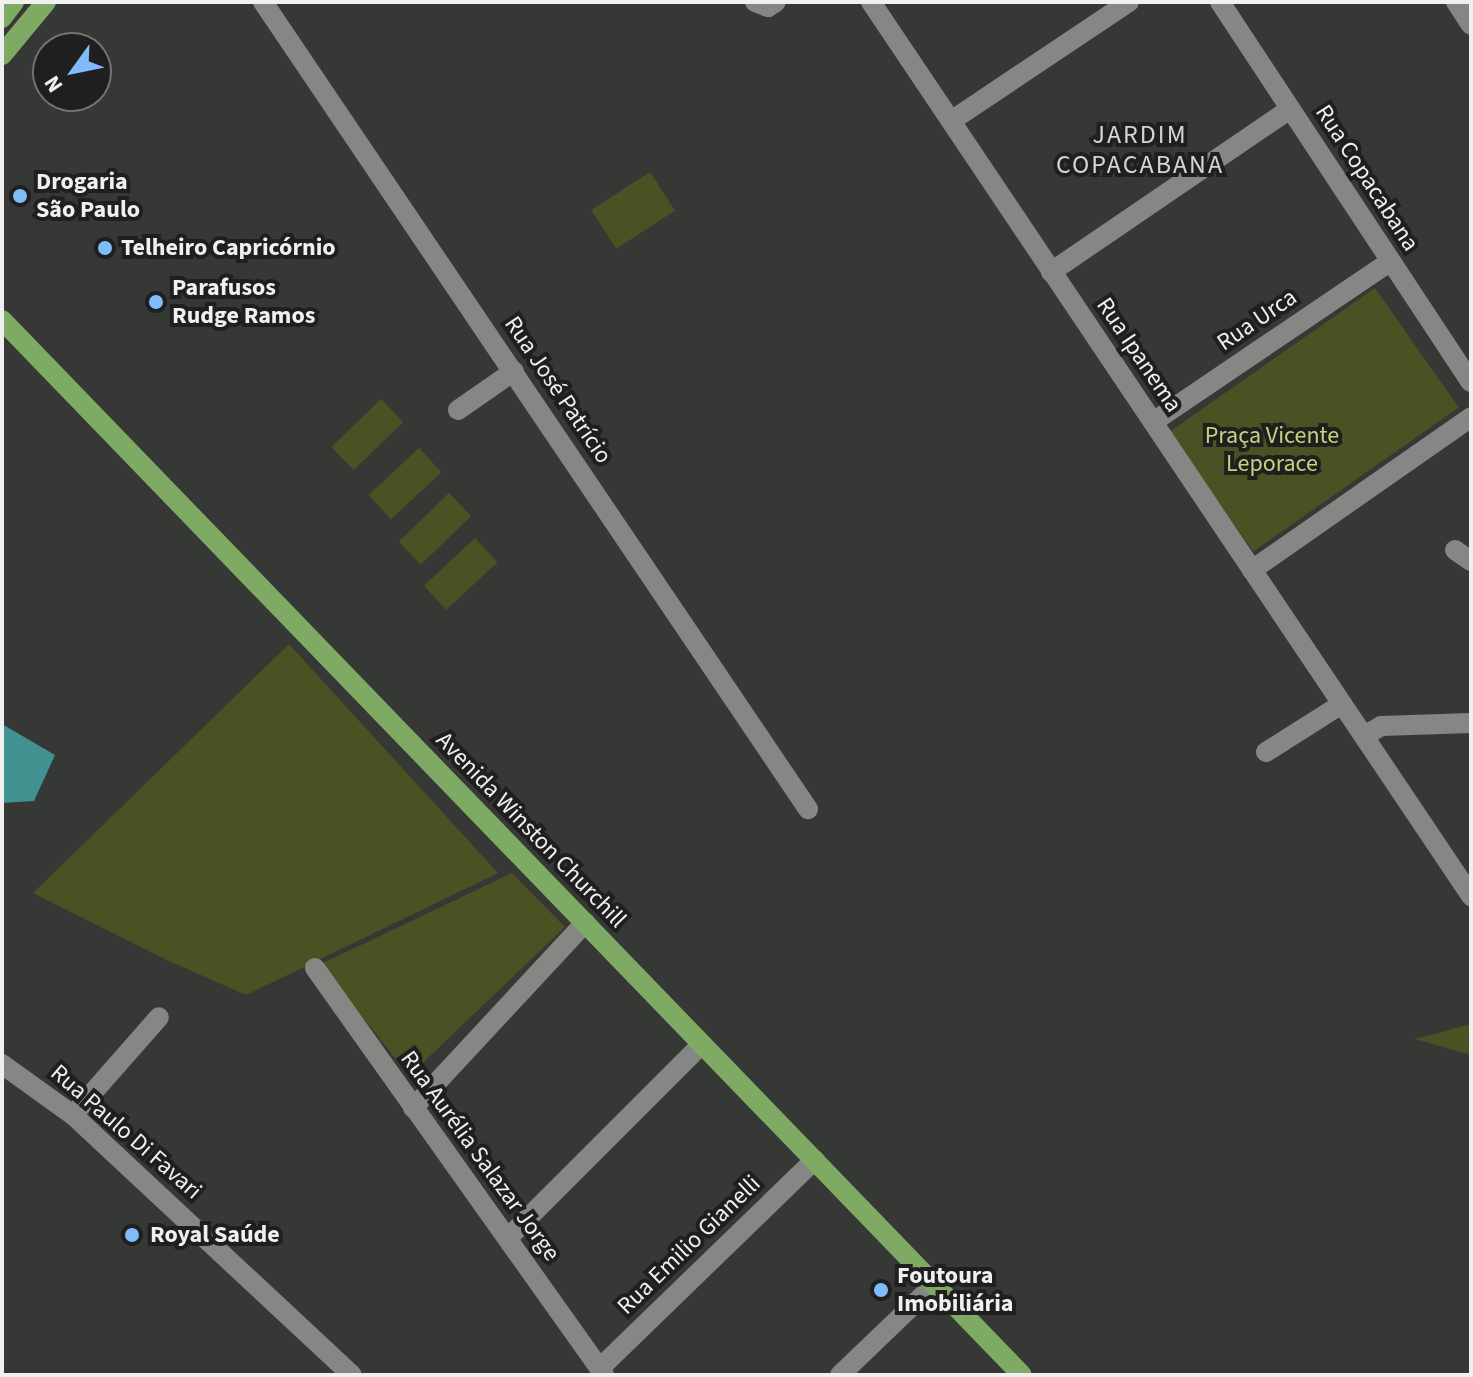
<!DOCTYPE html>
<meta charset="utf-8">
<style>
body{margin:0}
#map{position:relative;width:1473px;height:1377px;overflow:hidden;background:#363836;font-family:"Source Sans 3",sans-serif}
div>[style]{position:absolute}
.green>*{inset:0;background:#4a5123;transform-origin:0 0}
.water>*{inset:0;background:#419290}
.minor>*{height:20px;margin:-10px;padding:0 10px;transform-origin:10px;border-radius:10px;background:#848784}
.major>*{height:20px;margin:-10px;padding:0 10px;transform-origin:10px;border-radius:10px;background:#7faa64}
.dots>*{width:22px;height:22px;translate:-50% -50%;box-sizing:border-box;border:4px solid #1e1f1e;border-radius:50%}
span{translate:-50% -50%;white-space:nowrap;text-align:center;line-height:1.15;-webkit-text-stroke:8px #1e1f1e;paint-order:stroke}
.street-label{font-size:24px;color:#eff0ef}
.poi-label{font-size:24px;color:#eff0ef;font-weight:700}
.left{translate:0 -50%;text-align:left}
.park-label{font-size:24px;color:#c5d27d}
.neighbourhood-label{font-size:26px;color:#d3d7d4;letter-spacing:2px}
.frame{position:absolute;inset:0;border:4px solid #eff0ef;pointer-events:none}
.north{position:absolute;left:32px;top:32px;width:80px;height:80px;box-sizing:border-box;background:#1e1f1e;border:2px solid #727372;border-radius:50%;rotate:237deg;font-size:22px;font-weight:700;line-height:32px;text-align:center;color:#eff0ef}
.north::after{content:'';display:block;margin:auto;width:28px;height:36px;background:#81bcfa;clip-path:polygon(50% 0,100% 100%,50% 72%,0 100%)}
</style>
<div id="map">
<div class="green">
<div style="left:650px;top:172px;width:46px;height:70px;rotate:57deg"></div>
<div style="left:1375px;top:288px;width:146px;height:251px;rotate:55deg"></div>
<div style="left:381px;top:399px;width:32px;height:69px;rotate:46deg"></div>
<div style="left:419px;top:448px;width:33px;height:69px;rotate:47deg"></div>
<div style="left:449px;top:493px;width:32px;height:70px;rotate:46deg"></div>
<div style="left:475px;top:538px;width:33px;height:70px;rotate:47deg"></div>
<div style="clip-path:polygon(289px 644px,498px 873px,246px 995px,169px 961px,33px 893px)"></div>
<div style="clip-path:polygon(512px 873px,565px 927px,409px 1076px,321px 964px)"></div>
<div style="clip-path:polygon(1471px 1024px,1471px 1055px,1415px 1039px)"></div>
</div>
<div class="water">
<div style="clip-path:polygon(2px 724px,55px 755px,34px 801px,2px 803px)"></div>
</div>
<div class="minor">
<div style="left:263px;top:2px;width:974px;rotate:55.97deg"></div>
<div style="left:755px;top:2px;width:14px;rotate:21deg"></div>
<div style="left:768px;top:7px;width:9px;rotate:-32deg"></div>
<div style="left:871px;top:2px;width:1077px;rotate:56.13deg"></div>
<div style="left:1220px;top:2px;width:455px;rotate:56.6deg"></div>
<div style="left:1456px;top:2px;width:27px;rotate:57deg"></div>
<div style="left:951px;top:121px;width:214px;rotate:-33.8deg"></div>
<div style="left:1051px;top:272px;width:289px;rotate:-34.3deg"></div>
<div style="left:458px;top:410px;width:68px;rotate:-34.9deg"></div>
<div style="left:1153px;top:422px;width:287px;rotate:-34.1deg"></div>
<div style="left:1455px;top:550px;width:19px;rotate:35deg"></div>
<div style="left:1252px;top:570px;width:267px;rotate:-34.9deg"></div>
<div style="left:1364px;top:736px;width:20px;rotate:-30deg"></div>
<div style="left:1381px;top:726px;width:90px;rotate:-1.9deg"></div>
<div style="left:1266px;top:752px;width:90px;rotate:-32.3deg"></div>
<div style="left:315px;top:968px;width:499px;rotate:54.6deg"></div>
<div style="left:2px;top:1064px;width:87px;rotate:35.7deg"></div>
<div style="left:73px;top:1115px;width:381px;rotate:43deg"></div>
<div style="left:413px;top:1108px;width:253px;rotate:-47.1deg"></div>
<div style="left:73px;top:1115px;width:130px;rotate:-48.7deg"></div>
<div style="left:508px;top:1238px;width:274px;rotate:-45deg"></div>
<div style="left:600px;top:1368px;width:299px;rotate:-44.1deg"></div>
<div style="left:840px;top:1375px;width:132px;rotate:-43.8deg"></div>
</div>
<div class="major">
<div style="left:2px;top:18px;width:20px;rotate:-53deg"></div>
<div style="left:2px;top:55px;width:69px;rotate:-50.3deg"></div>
<div style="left:2px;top:320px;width:1467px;rotate:45.97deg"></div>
</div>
<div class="dots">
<div style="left:20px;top:196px;background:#81bcfa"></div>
<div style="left:105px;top:248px;background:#81bcfa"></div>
<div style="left:156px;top:302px;background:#81bcfa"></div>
<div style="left:132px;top:1235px;background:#81bcfa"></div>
<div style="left:881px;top:1290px;background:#81bcfa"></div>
</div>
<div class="street-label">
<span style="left:1367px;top:178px;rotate:57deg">Rua Copacabana</span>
<span style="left:1257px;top:320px;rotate:-34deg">Rua Urca</span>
<span style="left:1139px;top:355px;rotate:56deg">Rua Ipanema</span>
<span style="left:558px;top:390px;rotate:56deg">Rua José Patrício</span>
<span style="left:531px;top:830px;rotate:46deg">Avenida Winston Churchill</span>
<span style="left:126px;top:1132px;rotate:41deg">Rua Paulo Di Favari</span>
<span style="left:480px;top:1156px;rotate:54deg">Rua Aurélia Salazar Jorge</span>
<span style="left:689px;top:1245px;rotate:-44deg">Rua Emilio Gianelli</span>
</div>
<div class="poi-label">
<span class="left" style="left:36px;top:196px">Drogaria<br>São Paulo</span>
<span class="left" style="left:121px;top:248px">Telheiro Capricórnio</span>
<span class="left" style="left:172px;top:302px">Parafusos<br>Rudge Ramos</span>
<span class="left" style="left:150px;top:1235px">Royal Saúde</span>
<span class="left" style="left:897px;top:1290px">Foutoura<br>Imobiliária</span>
</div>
<div class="park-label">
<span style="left:1272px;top:450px">Praça Vicente<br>Leporace</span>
</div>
<div class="neighbourhood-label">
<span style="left:1140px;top:150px">JARDIM<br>COPACABANA</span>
</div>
<div class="frame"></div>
<div class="north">N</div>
</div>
